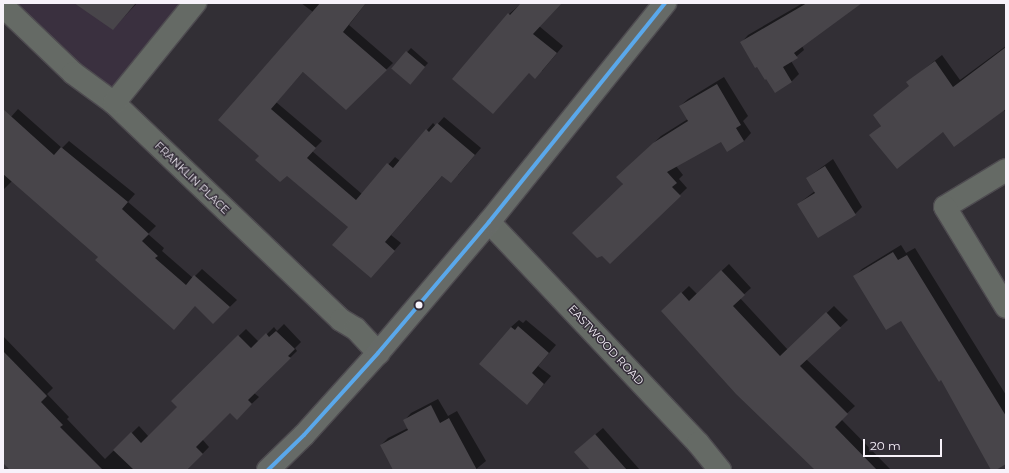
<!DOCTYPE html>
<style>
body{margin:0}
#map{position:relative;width:1009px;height:473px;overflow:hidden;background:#322f35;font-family:Montserrat,sans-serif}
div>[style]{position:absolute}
.built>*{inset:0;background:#3a303f}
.shadow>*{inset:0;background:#0007}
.building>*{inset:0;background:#48454a;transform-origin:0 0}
.roads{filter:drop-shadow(1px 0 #4e4b50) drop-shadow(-1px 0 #4e4b50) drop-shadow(0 1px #4e4b50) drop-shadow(0 -1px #4e4b50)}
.minor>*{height:22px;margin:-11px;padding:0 11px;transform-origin:11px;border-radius:11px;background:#656a65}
.major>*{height:22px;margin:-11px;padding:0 11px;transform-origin:11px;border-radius:11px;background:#666a67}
.bus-1>*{height:4px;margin:-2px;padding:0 2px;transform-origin:2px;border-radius:2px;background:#5aa8eb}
.dots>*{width:11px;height:11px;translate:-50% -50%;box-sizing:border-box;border:2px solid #332c38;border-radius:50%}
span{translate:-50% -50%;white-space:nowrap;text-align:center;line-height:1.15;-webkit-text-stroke:3px #332c38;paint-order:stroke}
.street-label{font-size:11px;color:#f7f2fa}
.frame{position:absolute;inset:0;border:4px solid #f7f2fa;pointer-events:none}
.scale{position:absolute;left:863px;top:439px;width:79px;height:18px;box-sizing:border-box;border:2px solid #f7f2fa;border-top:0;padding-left:5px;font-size:12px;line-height:14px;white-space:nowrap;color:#f7f2fa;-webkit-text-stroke:3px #332c38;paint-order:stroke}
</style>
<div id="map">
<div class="built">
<div style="clip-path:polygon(5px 3px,195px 3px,114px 103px)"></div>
</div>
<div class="shadow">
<div style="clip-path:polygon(95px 3px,137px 3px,113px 29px)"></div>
<div style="clip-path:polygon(301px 3px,366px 3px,349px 25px,393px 63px,346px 109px,304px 71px,276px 102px,322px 141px,312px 151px,362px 194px,395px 157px,400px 161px,433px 123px,436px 126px,444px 117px,481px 148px,458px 175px,443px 175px,391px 235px,401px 243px,371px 277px,349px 226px,219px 120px,313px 12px)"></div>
<div style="clip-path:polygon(522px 3px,561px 3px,539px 26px,563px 46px,542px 71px,529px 72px,493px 113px,453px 79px,509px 14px)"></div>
<div style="clip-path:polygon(803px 3px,861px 3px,802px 46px,804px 50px,791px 61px,799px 74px,791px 82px,767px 77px,741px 43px,748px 35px)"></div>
<div style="clip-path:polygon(1006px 46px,1006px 113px,1003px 109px,943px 131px,871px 135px,882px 125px,910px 86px,908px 82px,942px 55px,960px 80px)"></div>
<div style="clip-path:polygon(411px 48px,428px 63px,413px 80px,392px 69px)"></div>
<div style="clip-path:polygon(724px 77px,748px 116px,743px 121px,751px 133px,744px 141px,721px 140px,676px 166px,683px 175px,679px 179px,687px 188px,610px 263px,625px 170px,661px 136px,688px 119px,680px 106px,688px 99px)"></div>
<div style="clip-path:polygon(18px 109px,62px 148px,69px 141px,135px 194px,128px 202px,156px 226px,148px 234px,164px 248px,162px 251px,193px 278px,202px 269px,237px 300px,213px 323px,195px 305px,100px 257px,12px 181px,3px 190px,3px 126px)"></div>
<div style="clip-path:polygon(833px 159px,862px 207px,855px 214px,798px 204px,815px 191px,807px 178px)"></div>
<div style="clip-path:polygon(901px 245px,906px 253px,915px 248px,1006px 395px,1006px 463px,994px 470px,942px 379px,901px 319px,855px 276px,862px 269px)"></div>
<div style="clip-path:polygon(729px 264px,751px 288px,740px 298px,788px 350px,834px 306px,848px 320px,806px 359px,855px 406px,841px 419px,891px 470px,816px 470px,670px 304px,689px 286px,697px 294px)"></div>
<div style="clip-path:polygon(519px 320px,523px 323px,526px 320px,556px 345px,538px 366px,551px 376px,534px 396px,511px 327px)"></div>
<div style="clip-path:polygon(284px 324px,301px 342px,295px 348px,297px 351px,254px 393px,259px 397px,237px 418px,230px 412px,202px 439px,209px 447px,187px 470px,12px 470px,3px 430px,3px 336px,53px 388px,47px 394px,69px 417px,67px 419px,105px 459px,139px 426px,149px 437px,178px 407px,172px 401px,246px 329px,259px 342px,274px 327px,277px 331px)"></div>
<div style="clip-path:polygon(438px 399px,448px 416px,457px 411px,486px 461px,475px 470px,394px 470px,381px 445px,388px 438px,408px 428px,404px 421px,411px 413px)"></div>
<div style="clip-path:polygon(603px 428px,640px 470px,592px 470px,583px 445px)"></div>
</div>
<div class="building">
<div style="clip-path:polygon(74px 3px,136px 3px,113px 30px)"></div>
<div style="clip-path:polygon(320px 3px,366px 3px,343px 32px,387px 70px,346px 110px,303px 72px,271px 109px,316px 148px,307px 158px,356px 200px,387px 163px,393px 168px,426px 129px,429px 132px,437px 123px,475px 155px,451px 183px,442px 176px,385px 242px,395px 251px,371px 278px,332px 245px,348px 227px,287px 176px,280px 182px,255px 160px,259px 156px,218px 120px)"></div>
<div style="clip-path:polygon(521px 3px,562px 3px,533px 34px,557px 53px,535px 79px,529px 73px,493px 114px,452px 79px,508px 13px,510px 15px)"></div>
<div style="clip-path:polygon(807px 3px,862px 3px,794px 53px,798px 58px,783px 67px,792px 82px,775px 93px,766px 79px,765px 80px,757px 67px,755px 68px,740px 42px)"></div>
<div style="clip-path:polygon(1006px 47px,1006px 109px,954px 147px,943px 132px,897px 169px,869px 135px,881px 126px,873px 115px,909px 86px,906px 82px,935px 61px,953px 87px)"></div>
<div style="left:406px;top:51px;width:25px;height:23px;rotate:40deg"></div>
<div style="clip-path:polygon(717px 84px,741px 125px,736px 128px,744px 141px,727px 152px,721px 142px,667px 172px,677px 183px,672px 187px,681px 196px,610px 264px,602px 256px,597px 258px,572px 233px,623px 184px,616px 177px,653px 143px,688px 121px,679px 106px)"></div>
<div style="clip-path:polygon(3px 109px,54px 155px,61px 147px,128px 202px,122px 209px,149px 234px,142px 241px,158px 256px,155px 258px,186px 285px,194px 275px,230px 307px,213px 324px,195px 306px,174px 330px,95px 260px,98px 257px,3px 174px)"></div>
<div style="clip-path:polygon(825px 166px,856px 215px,818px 238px,797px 204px,815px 193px,806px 178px)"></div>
<div style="clip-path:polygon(893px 252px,898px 260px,907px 255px,1006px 416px,1006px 464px,996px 470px,991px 470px,941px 380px,939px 382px,901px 321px,886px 330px,853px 276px)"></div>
<div style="clip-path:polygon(721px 270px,745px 295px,733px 306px,780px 356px,826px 312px,841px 328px,800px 366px,848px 414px,835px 427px,877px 470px,815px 470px,736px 394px,661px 311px,681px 292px,689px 301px)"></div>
<div style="clip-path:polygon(518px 326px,549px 353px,532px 373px,544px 384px,527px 405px,479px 364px,511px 327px,515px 330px)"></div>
<div style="clip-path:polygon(276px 331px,295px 349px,288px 356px,291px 358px,248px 400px,252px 404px,237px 420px,230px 413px,196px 447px,203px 454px,187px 470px,134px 470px,113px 450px,131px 432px,141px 443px,177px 407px,171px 401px,238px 335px,251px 348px,266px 333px,269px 337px)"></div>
<div style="clip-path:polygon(3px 351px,47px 396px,41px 402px,63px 425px,60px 427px,103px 470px,10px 470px,3px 463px)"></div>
<div style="clip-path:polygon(431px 405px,440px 423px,449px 418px,477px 470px,393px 470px,380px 445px,408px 430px,403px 420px)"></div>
<div style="clip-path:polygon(595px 434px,627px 470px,590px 470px,574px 452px)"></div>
</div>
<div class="roads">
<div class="minor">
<div style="left:3px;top:6px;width:97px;rotate:43.7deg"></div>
<div style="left:73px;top:73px;width:51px;rotate:36.2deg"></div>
<div style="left:114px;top:103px;width:314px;rotate:43.7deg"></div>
<div style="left:341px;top:320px;width:17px;rotate:31deg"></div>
<div style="left:356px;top:329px;width:33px;rotate:47deg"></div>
<div style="left:114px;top:103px;width:129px;rotate:-51deg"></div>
<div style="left:1006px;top:170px;width:71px;rotate:148.8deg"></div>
<div style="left:945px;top:207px;width:117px;rotate:58.6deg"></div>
<div style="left:489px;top:222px;width:304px;rotate:46.6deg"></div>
<div style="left:698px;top:443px;width:35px;rotate:51deg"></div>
</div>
<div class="major">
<div style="left:268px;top:470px;width:50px;rotate:-44.2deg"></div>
<div style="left:304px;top:435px;width:110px;rotate:-47.9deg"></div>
<div style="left:378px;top:353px;width:172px;rotate:-49.7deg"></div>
<div style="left:489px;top:222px;width:281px;rotate:-51.2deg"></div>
</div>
</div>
<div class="bus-1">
<div style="left:268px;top:470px;width:50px;rotate:-44.2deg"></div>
<div style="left:304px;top:435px;width:110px;rotate:-47.9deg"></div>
<div style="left:378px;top:353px;width:172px;rotate:-49.7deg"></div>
<div style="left:489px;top:222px;width:281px;rotate:-51.2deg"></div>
</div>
<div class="dots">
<div style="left:419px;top:305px;background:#f7f2fa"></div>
</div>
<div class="street-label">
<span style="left:192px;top:178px;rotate:44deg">FRANKLIN PLACE</span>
<span style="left:606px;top:345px;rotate:47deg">EASTWOOD ROAD</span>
</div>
<div class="frame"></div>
<div class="scale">20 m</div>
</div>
